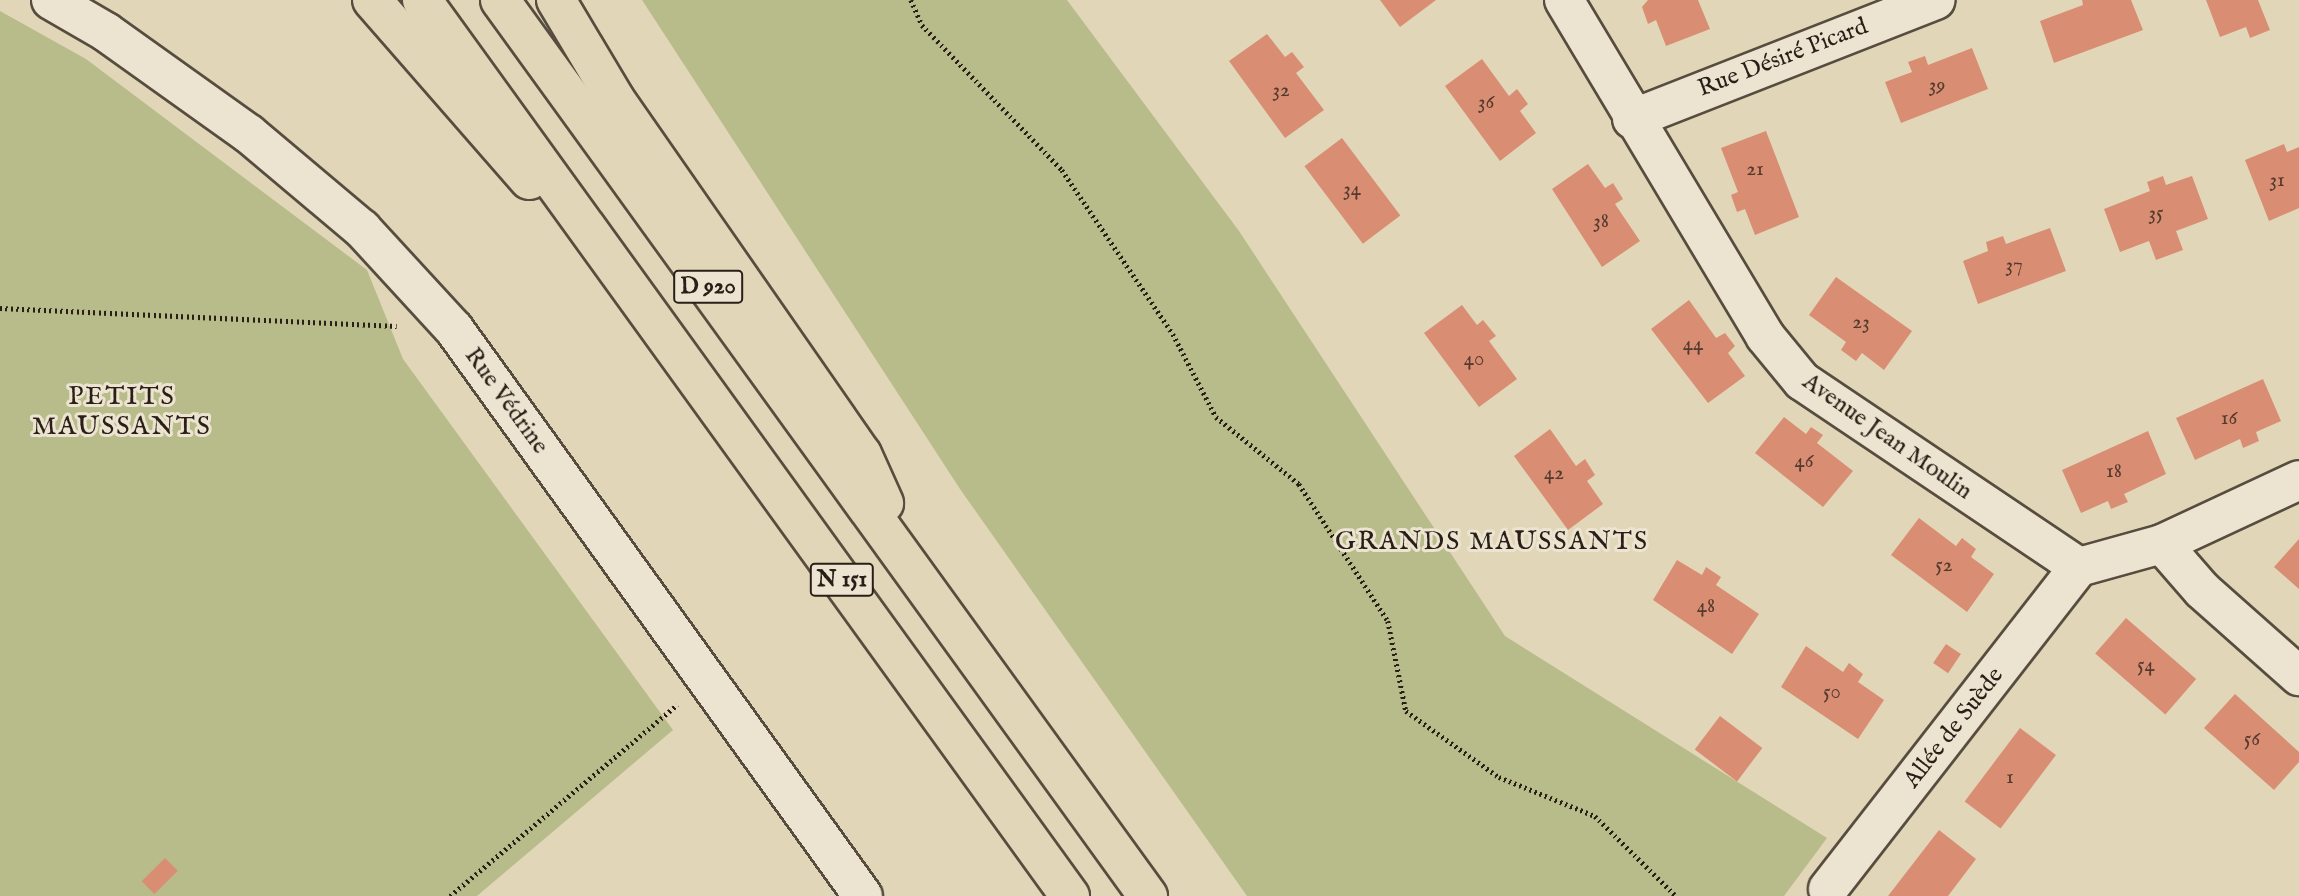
<!DOCTYPE html>
<meta charset="utf-8">
<style>
body{margin:0}
#map{position:relative;width:2299px;height:896px;overflow:hidden;background:#e2d6b8;font-family:"IM FELL English",serif}
div>[style]{position:absolute}
.green>*{inset:0;background:#b8bc8b}
.building>*{inset:0;background:#d98e73;transform-origin:0 0}
.path>*{height:4.5px;margin-top:-2.25px;transform-origin:0;background:repeating-linear-gradient(90deg,#291f17 0 2px,transparent 0 5.5px)}
.roads{filter:drop-shadow(2px 0 #574d3f) drop-shadow(-2px 0 #574d3f) drop-shadow(0 2px #574d3f) drop-shadow(0 -2px #574d3f)}
.minor>*{height:38px;margin:-19px;padding:0 19px;transform-origin:19px;border-radius:19px;background:#ece4d1}
.tertiary>*{height:38px;margin:-19px;padding:0 19px;transform-origin:19px;border-radius:19px;background:#ece4d1}
.trunk>*{height:38px;margin:-19px;padding:0 19px;transform-origin:19px;border-radius:19px;background:#e2d6b8}
span{translate:-50% -50%;white-space:nowrap;text-align:center;line-height:1.15;-webkit-text-stroke:6px #ece4d1;paint-order:stroke}
.number-label{font-size:21px;color:#553b2e}
.number-label span{-webkit-text-stroke-width:0}
.shield-label span{padding:2px 5px;background:#ece4d1;border:2px solid;border-radius:5px;-webkit-text-stroke-width:0}
.shield-label{font-size:23px;color:#291f17;font-weight:700}
.street-label{font-size:24px;color:#291f17}
.neighbourhood-label{font-size:26px;color:#291f17;letter-spacing:2px}
</style>
<div id="map">
<div class="green">
<div style="clip-path:polygon(642px 0,1067px 0,1239px 231px,1505px 636px,1827px 838px,1784px 896px,1247px 896px,960px 489px)"></div>
<div style="clip-path:polygon(0 11px,86px 59px,367px 270px,403px 359px,673px 730px,477px 896px,0 896px)"></div>
</div>
<div class="building">
<div style="clip-path:polygon(1380px 0,1436px 0,1400px 27px)"></div>
<div style="clip-path:polygon(1648px 0,1698px 0,1710px 29px,1666px 46px,1656px 20px,1648px 24px,1642px 7px)"></div>
<div style="clip-path:polygon(2082px 0,2131px 0,2143px 30px,2054px 63px,2040px 21px,2083px 5px)"></div>
<div style="clip-path:polygon(2206px 0,2258px 0,2270px 30px,2250px 38px,2246px 27px,2220px 37px)"></div>
<div style="clip-path:polygon(1267px 34px,1285px 57px,1292px 52px,1304px 67px,1296px 73px,1324px 110px,1285px 138px,1229px 61px)"></div>
<div style="clip-path:polygon(1972px 48px,1988px 89px,1901px 123px,1885px 82px,1912px 72px,1908px 62px,1925px 56px,1928px 65px)"></div>
<div style="clip-path:polygon(1482px 59px,1509px 96px,1517px 89px,1528px 104px,1520px 111px,1536px 133px,1500px 161px,1445px 86px)"></div>
<div style="clip-path:polygon(1766px 131px,1799px 217px,1755px 235px,1745px 209px,1737px 212px,1731px 195px,1738px 192px,1721px 148px)"></div>
<div style="left:1342px;top:138px;width:97px;height:47px;rotate:53deg"></div>
<div style="clip-path:polygon(2284px 144px,2287px 152px,2299px 147px,2299px 208px,2269px 221px,2245px 160px)"></div>
<div style="clip-path:polygon(1588px 164px,1605px 188px,1613px 183px,1623px 199px,1615px 204px,1640px 241px,1602px 267px,1552px 189px)"></div>
<div style="clip-path:polygon(2163px 176px,2166px 185px,2192px 176px,2208px 219px,2176px 231px,2183px 250px,2156px 260px,2149px 241px,2120px 252px,2104px 209px,2150px 191px,2147px 182px)"></div>
<div style="clip-path:polygon(2050px 228px,2066px 271px,1978px 304px,1963px 261px,1988px 251px,1986px 242px,2003px 236px,2006px 244px)"></div>
<div style="clip-path:polygon(1836px 277px,1912px 331px,1884px 370px,1862px 353px,1856px 361px,1841px 350px,1846px 342px,1809px 315px)"></div>
<div style="clip-path:polygon(1689px 300px,1716px 338px,1725px 333px,1735px 346px,1728px 353px,1745px 376px,1708px 403px,1651px 329px)"></div>
<div style="clip-path:polygon(1462px 305px,1477px 325px,1483px 320px,1496px 336px,1489px 341px,1517px 379px,1479px 407px,1424px 333px)"></div>
<div style="clip-path:polygon(2263px 379px,2281px 421px,2256px 432px,2259px 441px,2243px 448px,2240px 439px,2195px 460px,2176px 418px)"></div>
<div style="clip-path:polygon(1784px 417px,1806px 434px,1811px 427px,1823px 435px,1817px 443px,1853px 471px,1823px 507px,1755px 453px)"></div>
<div style="clip-path:polygon(1550px 429px,1576px 466px,1585px 459px,1595px 475px,1587px 481px,1603px 504px,1568px 530px,1514px 456px)"></div>
<div style="clip-path:polygon(2148px 431px,2166px 474px,2124px 494px,2128px 502px,2111px 509px,2108px 501px,2081px 513px,2062px 470px)"></div>
<div style="clip-path:polygon(1919px 518px,1956px 546px,1962px 538px,1976px 549px,1971px 557px,1994px 574px,1967px 612px,1891px 555px)"></div>
<div style="clip-path:polygon(2299px 539px,2299px 589px,2274px 567px)"></div>
<div style="clip-path:polygon(1677px 560px,1702px 575px,1706px 567px,1721px 577px,1716px 585px,1759px 614px,1732px 654px,1653px 600px)"></div>
<div style="left:2126px;top:618px;width:93px;height:47px;rotate:41deg"></div>
<div style="left:1946px;top:644px;width:18px;height:23px;rotate:34deg"></div>
<div style="clip-path:polygon(1806px 646px,1843px 672px,1849px 663px,1863px 674px,1858px 682px,1884px 700px,1858px 739px,1781px 687px)"></div>
<div style="clip-path:polygon(2235px 694px,2299px 752px,2299px 762px,2274px 790px,2204px 728px)"></div>
<div style="left:1720px;top:716px;width:53px;height:42px;rotate:37deg"></div>
<div style="left:2020px;top:728px;width:45px;height:92px;rotate:37deg"></div>
<div style="clip-path:polygon(1939px 830px,1976px 859px,1948px 896px,1888px 896px)"></div>
<div style="left:165px;top:858px;width:18px;height:33px;rotate:45deg"></div>
</div>
<div class="path">
<div style="left:911px;top:0;width:27px;rotate:66deg"></div>
<div style="left:922px;top:25px;width:202px;rotate:46deg"></div>
<div style="left:1062px;top:170px;width:198px;rotate:55.9deg"></div>
<div style="left:1173px;top:334px;width:93px;rotate:62.6deg"></div>
<div style="left:1216px;top:417px;width:107px;rotate:38.9deg"></div>
<div style="left:1299px;top:484px;width:163px;rotate:57deg"></div>
<div style="left:1388px;top:621px;width:92px;rotate:78.7deg"></div>
<div style="left:1406px;top:711px;width:114px;rotate:35.4deg"></div>
<div style="left:1499px;top:777px;width:104px;rotate:22.1deg"></div>
<div style="left:1595px;top:816px;width:114px;rotate:44.6deg"></div>
<div style="left:0;top:308px;width:397px;rotate:2.6deg"></div>
<div style="left:450px;top:896px;width:297px;rotate:-40.1deg"></div>
</div>
<div class="roads">
<div class="minor">
<div style="left:1564px;top:0;width:392px;rotate:59.1deg"></div>
<div style="left:1765px;top:336px;width:58px;rotate:50.6deg"></div>
<div style="left:1802px;top:381px;width:334px;rotate:33.9deg"></div>
<div style="left:2079px;top:567px;width:86px;rotate:-15.5deg"></div>
<div style="left:2162px;top:544px;width:61px;rotate:49deg"></div>
<div style="left:2202px;top:590px;width:130px;rotate:41.6deg"></div>
<div style="left:1632px;top:119px;width:326px;rotate:-21.4deg"></div>
<div style="left:2162px;top:544px;width:151px;rotate:-25deg"></div>
<div style="left:1828px;top:889px;width:408px;rotate:-52.1deg"></div>
</div>
<div class="tertiary">
<div style="left:51px;top:0;width:64px;rotate:30.2deg"></div>
<div style="left:106px;top:32px;width:176px;rotate:35.5deg"></div>
<div style="left:249px;top:134px;width:148px;rotate:40.1deg"></div>
<div style="left:362px;top:229px;width:136px;rotate:47.4deg"></div>
<div style="left:454px;top:329px;width:699px;rotate:54.2deg"></div>
</div>
<div class="trunk">
<div style="left:372px;top:0;width:239px;rotate:48.9deg"></div>
<div style="left:422px;top:0;width:1106px;rotate:54.13deg"></div>
<div style="left:500px;top:0;width:1106px;rotate:54.13deg"></div>
<div style="left:556px;top:0;width:115px;rotate:59.2deg"></div>
<div style="left:615px;top:99px;width:432px;rotate:55.2deg"></div>
<div style="left:862px;top:454px;width:54px;rotate:65.8deg"></div>
</div>
</div>
<div class="number-label">
<span style="left:1937px;top:86px">39</span>
<span style="left:1281px;top:91px">32</span>
<span style="left:1486px;top:103px">36</span>
<span style="left:1755px;top:170px">21</span>
<span style="left:2277px;top:181px">31</span>
<span style="left:1352px;top:190px">34</span>
<span style="left:2156px;top:214px">35</span>
<span style="left:1601px;top:222px">38</span>
<span style="left:2014px;top:266px">37</span>
<span style="left:1861px;top:323px">23</span>
<span style="left:1693px;top:345px">44</span>
<span style="left:1474px;top:360px">40</span>
<span style="left:2229px;top:419px">16</span>
<span style="left:1804px;top:462px">46</span>
<span style="left:2114px;top:472px">18</span>
<span style="left:1554px;top:474px">42</span>
<span style="left:1944px;top:566px">52</span>
<span style="left:1706px;top:607px">48</span>
<span style="left:2146px;top:666px">54</span>
<span style="left:1832px;top:693px">50</span>
<span style="left:2252px;top:740px">56</span>
<span style="left:2010px;top:778px">1</span>
</div>
<div class="shield-label">
<span style="left:708px;top:287px">D 920</span>
<span style="left:842px;top:580px">N 151</span>
</div>
<div class="street-label">
<span style="left:1783px;top:58px;rotate:-21deg">Rue Désiré Picard</span>
<span style="left:506px;top:401px;rotate:54deg">Rue Védrine</span>
<span style="left:1887px;top:437px;rotate:35deg">Avenue Jean Moulin</span>
<span style="left:1954px;top:728px;rotate:-52deg">Allée de Suède</span>
</div>
<div class="neighbourhood-label">
<span style="left:122px;top:412px">PETITS<br>MAUSSANTS</span>
<span style="left:1492px;top:542px">GRANDS MAUSSANTS</span>
</div>
</div>
